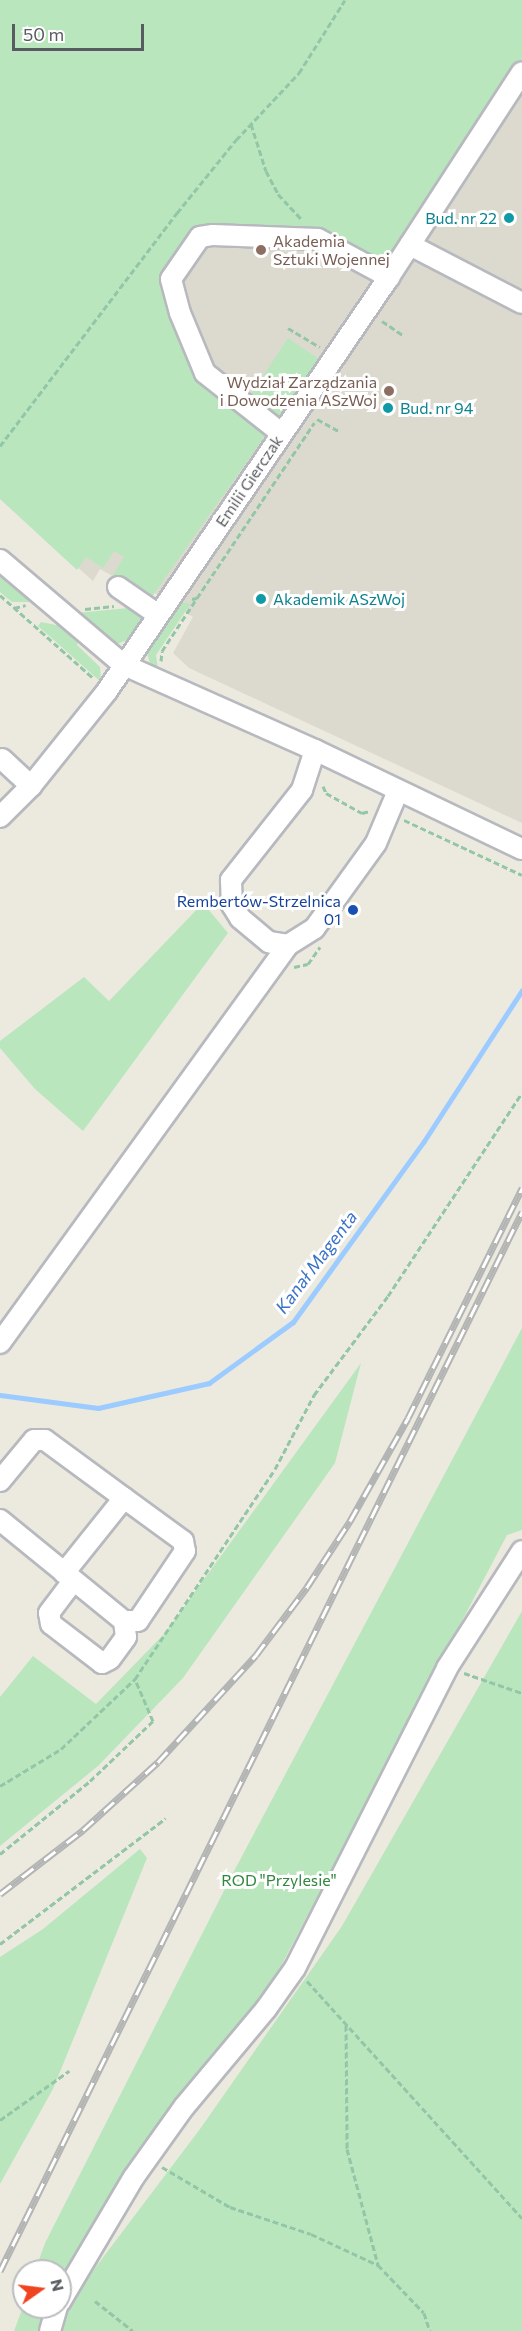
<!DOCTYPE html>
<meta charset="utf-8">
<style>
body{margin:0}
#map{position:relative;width:522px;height:2331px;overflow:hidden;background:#eceadf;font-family:Commissioner,sans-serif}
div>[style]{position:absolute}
.education>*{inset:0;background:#dcdace}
.green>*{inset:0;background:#b9e6bd;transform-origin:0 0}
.stream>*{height:5px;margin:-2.5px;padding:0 2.5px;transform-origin:2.5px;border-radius:2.5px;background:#9ccbff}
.path>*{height:3px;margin-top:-1.5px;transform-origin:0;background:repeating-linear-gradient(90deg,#92c6a6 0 6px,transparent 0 9px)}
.roads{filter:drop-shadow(2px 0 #b7b9bf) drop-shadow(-2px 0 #b7b9bf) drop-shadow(0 2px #b7b9bf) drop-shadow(0 -2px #b7b9bf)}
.minor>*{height:20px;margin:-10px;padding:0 10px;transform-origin:10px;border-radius:10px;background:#fff}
.rail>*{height:7px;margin-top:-3.5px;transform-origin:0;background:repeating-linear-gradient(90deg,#fff 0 14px,#b3b4b4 0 28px);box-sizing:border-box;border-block:2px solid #b3b4b4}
.dots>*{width:16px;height:16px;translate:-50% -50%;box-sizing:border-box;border:3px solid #fff;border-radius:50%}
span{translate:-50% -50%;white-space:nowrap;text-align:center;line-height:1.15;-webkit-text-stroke:6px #fff;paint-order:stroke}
.culture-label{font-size:16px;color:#0d838f}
.right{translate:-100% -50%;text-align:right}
.left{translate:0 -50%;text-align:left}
.education-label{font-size:16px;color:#785e54}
.street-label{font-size:16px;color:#585b61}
.transit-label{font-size:16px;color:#164399}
.park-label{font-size:16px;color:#31873d}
.water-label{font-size:18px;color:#3a72c7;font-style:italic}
.north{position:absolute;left:12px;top:2259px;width:60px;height:60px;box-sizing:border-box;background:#fff;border:2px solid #bcbdc0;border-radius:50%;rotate:76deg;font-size:16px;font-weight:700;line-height:24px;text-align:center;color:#585b61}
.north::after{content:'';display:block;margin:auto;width:21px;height:27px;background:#f04421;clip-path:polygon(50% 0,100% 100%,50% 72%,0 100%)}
.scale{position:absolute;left:12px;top:24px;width:132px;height:27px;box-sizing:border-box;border:3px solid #585b61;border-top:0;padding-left:8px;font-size:18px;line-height:21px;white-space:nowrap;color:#585b61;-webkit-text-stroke:4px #fff;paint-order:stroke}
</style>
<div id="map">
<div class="education">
<div style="clip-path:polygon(0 0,522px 0,522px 823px,189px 668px,173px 653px,193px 617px,155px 593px,151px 598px,100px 569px,93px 581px,0 499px)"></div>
</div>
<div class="green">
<div style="clip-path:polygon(0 0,522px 0,522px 57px,384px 264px,334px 232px,228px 228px,162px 278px,179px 335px,201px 385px,238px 414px,288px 338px,319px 359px,151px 598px,115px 578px,113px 575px,124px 557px,114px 551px,103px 568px,86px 557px,77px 570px,0 499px)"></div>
<div style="left:496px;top:128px;width:4px;height:128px;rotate:45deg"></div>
<div style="clip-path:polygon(0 572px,34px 602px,12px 602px,0 592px)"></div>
<div style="clip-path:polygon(176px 603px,191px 603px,156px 655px,158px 669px,151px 667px,146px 650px)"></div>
<div style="clip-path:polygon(138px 607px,147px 618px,134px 637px,115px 645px,77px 613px)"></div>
<div style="clip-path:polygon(41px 622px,61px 626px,78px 641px,77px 645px,100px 667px,101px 682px,38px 626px)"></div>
<div style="clip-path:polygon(203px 903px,228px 933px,83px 1131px,35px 1089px,0 1048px,0 1041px,84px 977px,109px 1001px)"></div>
<div style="clip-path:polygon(522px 1328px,522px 1530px,507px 1535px,272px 1983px,125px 2178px,72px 2262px,92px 2272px,200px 2129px,342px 1926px,522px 1611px,522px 2331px,14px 2331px,24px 2304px,24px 2307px,60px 2307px,60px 2271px,35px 2271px,45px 2243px,233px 1873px)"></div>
<div style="clip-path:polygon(361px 1363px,335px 1463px,183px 1678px,98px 1766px,0 1846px,0 1697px,33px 1656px,96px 1704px,165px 1633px)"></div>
<div style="clip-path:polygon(140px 1849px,147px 1858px,53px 2089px,0 2184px,0 1957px,43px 1929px)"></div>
</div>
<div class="stream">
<div style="left:0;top:1395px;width:99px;rotate:7.6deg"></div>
<div style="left:98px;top:1408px;width:114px;rotate:-12.7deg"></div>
<div style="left:209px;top:1383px;width:104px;rotate:-36deg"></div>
<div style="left:293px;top:1322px;width:223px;rotate:-54.1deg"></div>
<div style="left:424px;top:1141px;width:180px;rotate:-57deg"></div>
</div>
<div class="path">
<div style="left:251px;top:124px;width:49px;rotate:72.3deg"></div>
<div style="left:266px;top:171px;width:26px;rotate:62deg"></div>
<div style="left:278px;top:194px;width:34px;rotate:47deg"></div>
<div style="left:382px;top:321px;width:25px;rotate:34deg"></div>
<div style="left:288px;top:328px;width:37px;rotate:31deg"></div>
<div style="left:317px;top:419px;width:25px;rotate:29deg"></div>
<div style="left:0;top:446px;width:293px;rotate:-52.8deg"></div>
<div style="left:177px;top:213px;width:94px;rotate:-51.1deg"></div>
<div style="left:236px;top:140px;width:92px;rotate:-46.8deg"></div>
<div style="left:299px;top:73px;width:86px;rotate:-57.8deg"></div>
<div style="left:0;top:595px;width:125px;rotate:41.7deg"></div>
<div style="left:192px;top:599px;width:5px;rotate:-11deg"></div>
<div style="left:197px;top:598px;width:211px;rotate:-56.2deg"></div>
<div style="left:14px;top:608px;width:12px;rotate:-14deg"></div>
<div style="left:85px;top:609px;width:29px;rotate:-6deg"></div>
<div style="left:161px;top:661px;width:10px;rotate:-84deg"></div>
<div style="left:162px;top:651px;width:64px;rotate:-56.6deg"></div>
<div style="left:323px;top:786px;width:8px;rotate:67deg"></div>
<div style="left:326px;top:793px;width:41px;rotate:29.1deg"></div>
<div style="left:362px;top:813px;width:8px;rotate:-14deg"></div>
<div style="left:404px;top:820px;width:130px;rotate:25deg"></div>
<div style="left:294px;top:967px;width:14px;rotate:-12deg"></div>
<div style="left:308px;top:964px;width:21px;rotate:-55deg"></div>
<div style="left:464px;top:1673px;width:61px;rotate:19deg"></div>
<div style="left:0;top:1786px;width:71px;rotate:-31.2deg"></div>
<div style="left:61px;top:1749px;width:102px;rotate:-43.4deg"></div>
<div style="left:135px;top:1679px;width:252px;rotate:-56.3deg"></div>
<div style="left:275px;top:1469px;width:84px;rotate:-62.2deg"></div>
<div style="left:314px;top:1395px;width:124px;rotate:-53.2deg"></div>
<div style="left:388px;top:1296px;width:243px;rotate:-56.6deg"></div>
<div style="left:0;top:1854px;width:116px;rotate:-39deg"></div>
<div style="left:90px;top:1781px;width:87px;rotate:-43.6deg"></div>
<div style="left:153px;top:1721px;width:46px;rotate:-113.2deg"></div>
<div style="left:0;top:1944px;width:208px;rotate:-37.2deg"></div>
<div style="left:307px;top:1981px;width:320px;rotate:47.8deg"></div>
<div style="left:346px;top:2025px;width:124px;rotate:89.5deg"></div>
<div style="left:347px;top:2149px;width:120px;rotate:75deg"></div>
<div style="left:378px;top:2265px;width:66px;rotate:46.2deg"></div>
<div style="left:424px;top:2313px;width:19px;rotate:72deg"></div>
<div style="left:0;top:2120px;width:85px;rotate:-35.4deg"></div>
<div style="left:162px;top:2167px;width:79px;rotate:30.5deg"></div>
<div style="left:230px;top:2207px;width:85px;rotate:18.4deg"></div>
<div style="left:311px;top:2234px;width:74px;rotate:24.8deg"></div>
<div style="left:95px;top:2301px;width:48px;rotate:38.3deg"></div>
</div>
<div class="roads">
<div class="minor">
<div style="left:410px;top:245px;width:126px;rotate:27.4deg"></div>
<div style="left:281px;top:433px;width:97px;rotate:-141.7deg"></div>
<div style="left:205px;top:373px;width:65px;rotate:-112.6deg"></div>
<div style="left:180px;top:313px;width:35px;rotate:-105deg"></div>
<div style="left:171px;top:279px;width:51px;rotate:-55.4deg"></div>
<div style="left:200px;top:237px;width:13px;rotate:-9deg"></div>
<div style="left:213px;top:235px;width:105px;rotate:2.2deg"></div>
<div style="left:318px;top:239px;width:81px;rotate:28.2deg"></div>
<div style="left:0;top:560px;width:162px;rotate:40.3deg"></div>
<div style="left:124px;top:665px;width:209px;rotate:24deg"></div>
<div style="left:315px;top:750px;width:229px;rotate:25.6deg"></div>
<div style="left:118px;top:587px;width:47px;rotate:34.7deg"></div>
<div style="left:315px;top:750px;width:42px;rotate:108deg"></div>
<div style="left:302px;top:790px;width:115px;rotate:128.3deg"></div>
<div style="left:231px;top:880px;width:25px;rotate:88deg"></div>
<div style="left:232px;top:905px;width:15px;rotate:58deg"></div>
<div style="left:240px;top:918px;width:38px;rotate:40deg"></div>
<div style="left:269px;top:942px;width:19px;rotate:9deg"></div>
<div style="left:288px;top:945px;width:31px;rotate:-32deg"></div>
<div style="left:314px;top:929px;width:106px;rotate:-54.2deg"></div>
<div style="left:376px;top:843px;width:56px;rotate:-67.1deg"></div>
<div style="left:2px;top:759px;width:40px;rotate:43deg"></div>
<div style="left:0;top:817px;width:44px;rotate:-45deg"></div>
<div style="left:31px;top:786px;width:122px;rotate:-51.3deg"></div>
<div style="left:107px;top:691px;width:501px;rotate:-55.74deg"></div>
<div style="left:389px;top:277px;width:244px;rotate:-57deg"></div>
<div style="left:0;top:1343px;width:491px;rotate:-54.1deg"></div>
<div style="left:0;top:1481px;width:53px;rotate:-50.3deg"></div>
<div style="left:34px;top:1440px;width:11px"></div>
<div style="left:45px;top:1440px;width:98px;rotate:36.3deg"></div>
<div style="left:0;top:1520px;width:160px;rotate:39.2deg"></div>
<div style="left:124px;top:1621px;width:16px;rotate:83deg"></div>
<div style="left:126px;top:1637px;width:27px;rotate:126deg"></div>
<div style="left:110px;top:1659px;width:9px;rotate:153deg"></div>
<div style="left:102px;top:1663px;width:64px;rotate:-142.6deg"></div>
<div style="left:51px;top:1624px;width:11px;rotate:-100deg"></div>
<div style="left:49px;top:1613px;width:40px;rotate:-53deg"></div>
<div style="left:64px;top:1573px;width:96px;rotate:-51.3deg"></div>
<div style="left:124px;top:1498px;width:73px;rotate:36.1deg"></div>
<div style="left:183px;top:1541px;width:10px;rotate:79deg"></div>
<div style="left:185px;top:1551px;width:84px;rotate:123.9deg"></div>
<div style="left:138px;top:1621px;width:14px;rotate:180deg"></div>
<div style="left:60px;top:2302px;width:145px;rotate:-59.4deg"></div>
<div style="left:134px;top:2177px;width:86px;rotate:-54.5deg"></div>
<div style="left:184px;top:2107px;width:128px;rotate:-50.1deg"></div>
<div style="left:266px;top:2009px;width:50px;rotate:-54.7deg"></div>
<div style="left:295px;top:1968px;width:336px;rotate:-63.1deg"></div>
<div style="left:447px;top:1668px;width:139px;rotate:-57.3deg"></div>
<div style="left:50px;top:2331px;width:25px;rotate:-74deg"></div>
</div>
</div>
<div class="rail">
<div style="left:0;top:1894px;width:105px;rotate:-37.6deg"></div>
<div style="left:83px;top:1830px;width:101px;rotate:-42.2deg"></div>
<div style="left:158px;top:1762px;width:145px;rotate:-47.5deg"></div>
<div style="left:256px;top:1655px;width:85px;rotate:-53.1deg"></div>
<div style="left:307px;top:1587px;width:79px;rotate:-56.9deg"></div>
<div style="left:350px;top:1521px;width:118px;rotate:-60.6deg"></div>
<div style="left:408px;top:1418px;width:257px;rotate:-63.6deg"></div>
<div style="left:0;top:2271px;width:1181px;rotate:-63.76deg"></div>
</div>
<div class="dots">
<div style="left:509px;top:218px;background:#0f9aa8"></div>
<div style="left:261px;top:250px;background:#8d6e63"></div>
<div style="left:389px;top:391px;background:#8d6e63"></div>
<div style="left:388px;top:408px;background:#0f9aa8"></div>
<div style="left:261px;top:599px;background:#0f9aa8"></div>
<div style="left:353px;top:910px;background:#1a4fb4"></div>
</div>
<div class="culture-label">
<span class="right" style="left:497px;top:218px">Bud. nr 22</span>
<span class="left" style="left:400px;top:408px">Bud. nr 94</span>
<span class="left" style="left:273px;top:599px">Akademik ASzWoj</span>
</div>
<div class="education-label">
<span class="left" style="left:273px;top:250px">Akademia<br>Sztuki Wojennej</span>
<span class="right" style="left:377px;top:391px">Wydział Zarządzania<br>i Dowodzenia ASzWoj</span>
</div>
<div class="street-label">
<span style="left:249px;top:481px;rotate:-56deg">Emilii Gierczak</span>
</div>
<div class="transit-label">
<span class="right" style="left:341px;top:910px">Rembertów-Strzelnica<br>01</span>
</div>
<div class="park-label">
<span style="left:279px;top:1880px">ROD "Przylesie"</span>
</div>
<div class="water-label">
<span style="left:316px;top:1262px;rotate:-53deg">Kanał Magenta</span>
</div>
<div class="north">N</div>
<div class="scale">50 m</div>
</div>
